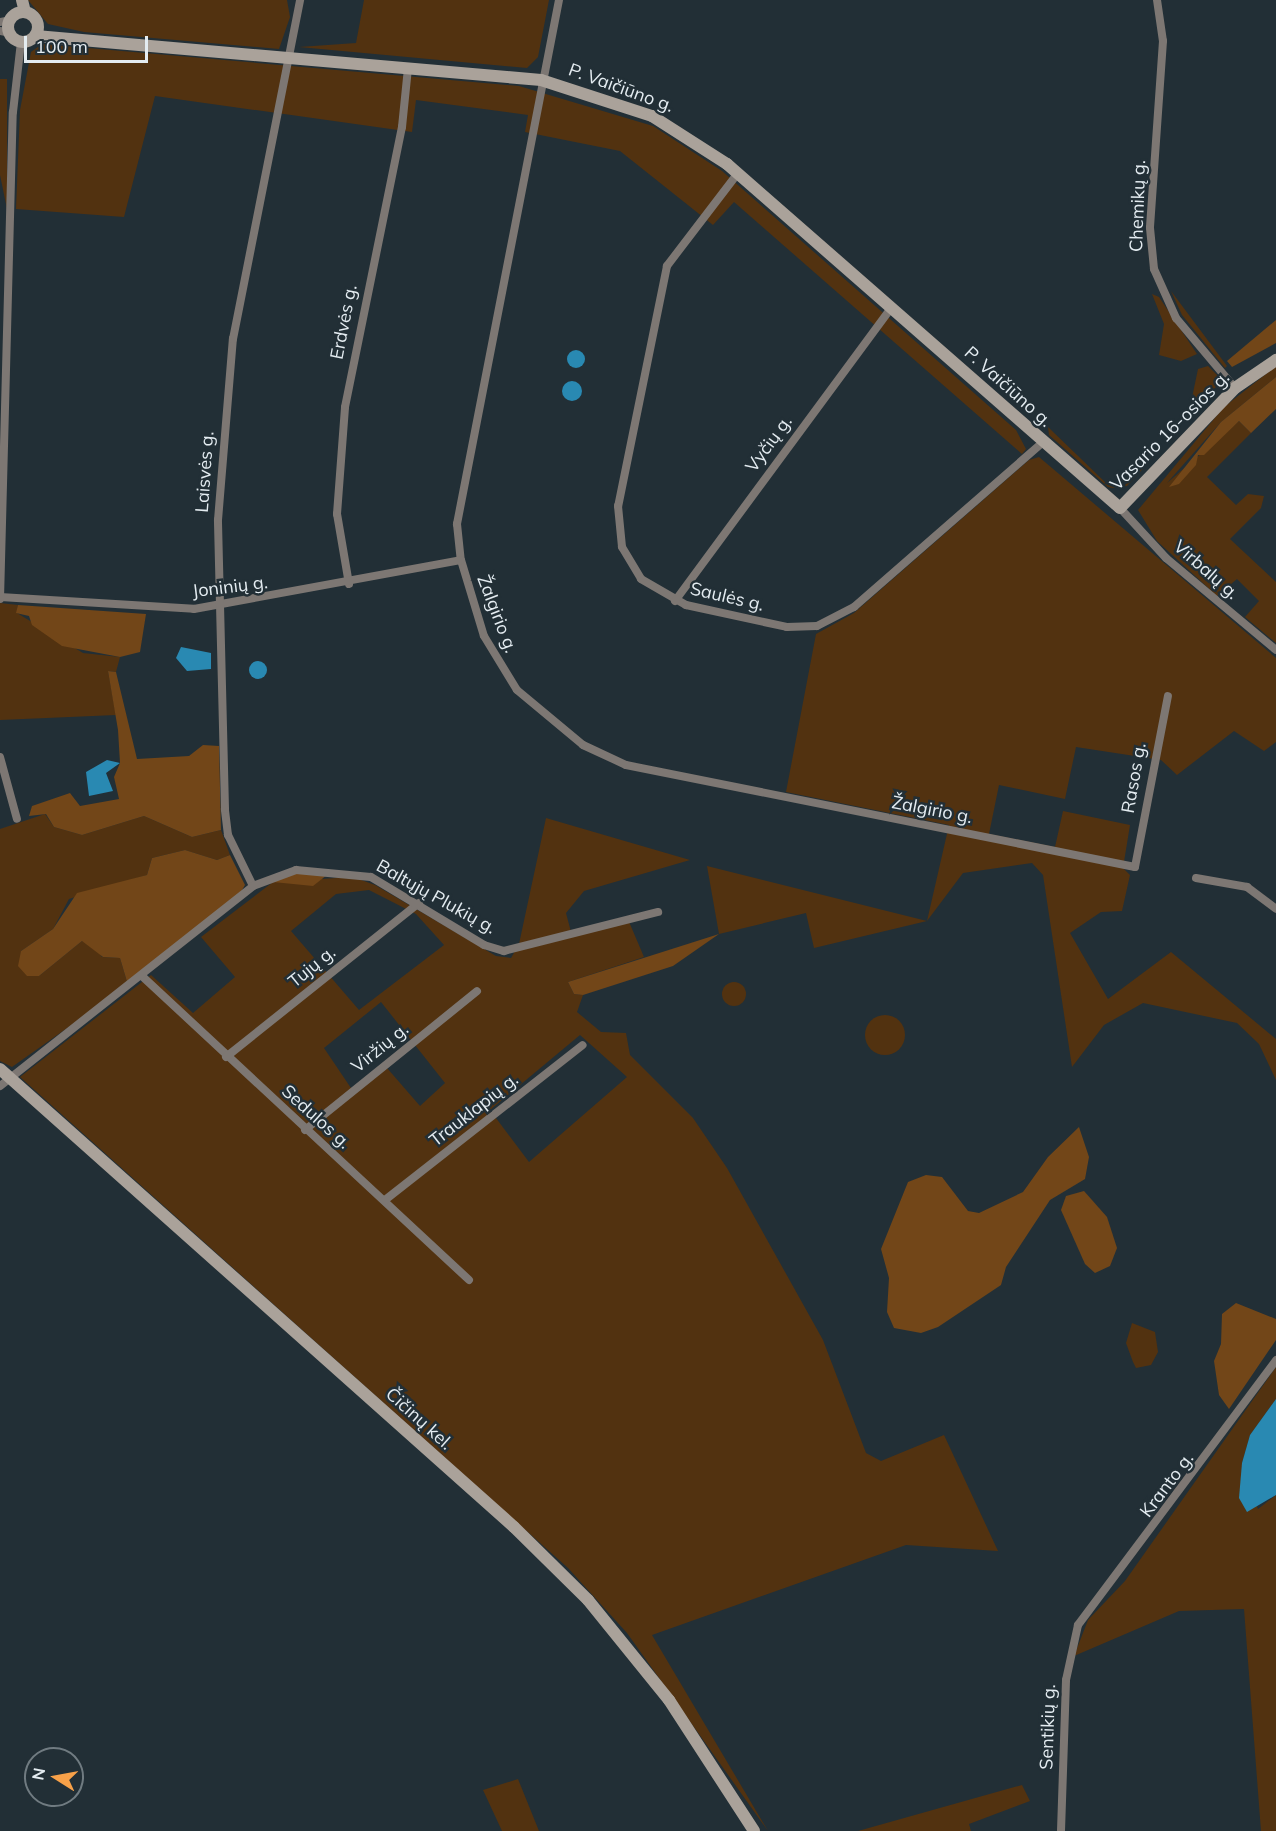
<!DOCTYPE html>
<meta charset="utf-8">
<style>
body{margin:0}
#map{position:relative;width:1276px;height:1831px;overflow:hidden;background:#222f36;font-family:Mulish,sans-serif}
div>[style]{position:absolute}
.green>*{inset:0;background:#523210}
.round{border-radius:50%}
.forest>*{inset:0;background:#724618}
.water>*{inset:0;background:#2989b2}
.street>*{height:8px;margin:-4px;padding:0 4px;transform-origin:4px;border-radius:4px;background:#7d7773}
.secondary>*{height:12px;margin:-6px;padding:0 6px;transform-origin:6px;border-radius:6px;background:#aaa29a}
.secondary>.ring{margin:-6px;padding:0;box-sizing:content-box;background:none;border:12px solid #aaa29a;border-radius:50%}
span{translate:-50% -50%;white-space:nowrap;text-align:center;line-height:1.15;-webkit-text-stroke:5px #222f36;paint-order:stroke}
.street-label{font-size:18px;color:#e4ecf1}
.north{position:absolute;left:24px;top:1747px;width:60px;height:60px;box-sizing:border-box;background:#222f36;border:2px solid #707b81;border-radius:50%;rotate:281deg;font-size:16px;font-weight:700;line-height:24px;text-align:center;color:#e4ecf1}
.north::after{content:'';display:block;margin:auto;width:21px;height:27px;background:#f7a149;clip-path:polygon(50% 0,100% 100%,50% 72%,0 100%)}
.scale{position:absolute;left:24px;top:36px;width:124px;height:27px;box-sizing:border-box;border:3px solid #e4ecf1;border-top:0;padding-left:8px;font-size:18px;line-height:21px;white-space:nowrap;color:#e4ecf1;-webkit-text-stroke:4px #222f36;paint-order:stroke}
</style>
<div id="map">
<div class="green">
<div style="clip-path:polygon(28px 0,287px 0,290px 17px,279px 49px,84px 32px,48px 24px)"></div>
<div style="clip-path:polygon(364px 0,549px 0,538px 57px,527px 68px,299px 47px,356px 43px)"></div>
<div style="clip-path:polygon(42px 44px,519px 86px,653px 126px,722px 171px,1016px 430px,1026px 449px,1022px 454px,734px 202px,713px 225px,620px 151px,525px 132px,528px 115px,416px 100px,412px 132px,155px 96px,124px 217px,16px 209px,20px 110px,31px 52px)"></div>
<div style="clip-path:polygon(0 79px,7px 79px,7px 209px,0 175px)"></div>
<div style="clip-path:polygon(1171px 291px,1227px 366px,1225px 368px,1182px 315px)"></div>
<div style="clip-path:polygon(1152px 294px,1159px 297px,1197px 354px,1181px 361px,1159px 355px,1164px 324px)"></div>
<div style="clip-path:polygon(1208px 366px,1217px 375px,1216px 387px,1188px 417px,1198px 369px)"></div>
<div style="clip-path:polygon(1276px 366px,1276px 377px,1221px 422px,1167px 483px,1239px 421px,1251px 433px,1207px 477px,1236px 505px,1248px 494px,1264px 496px,1261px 508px,1230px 539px,1276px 582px,1276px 643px,1245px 617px,1259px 601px,1237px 579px,1217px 596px,1157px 541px,1138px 510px,1224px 407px)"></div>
<div style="clip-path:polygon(1048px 427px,1107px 484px,1124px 486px,1163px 447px,1127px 486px,1113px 488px,1108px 487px,1049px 435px)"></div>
<div style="clip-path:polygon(1039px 457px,1276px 658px,1276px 742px,1264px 751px,1234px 731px,1177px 775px,1161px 760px,1076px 747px,1065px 799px,999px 785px,989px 834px,1055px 847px,1063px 811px,1130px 825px,1123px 868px,1130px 875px,1122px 911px,1101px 912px,1070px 933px,1108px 999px,1171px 952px,1276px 1039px,1276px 1080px,1259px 1044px,1237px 1023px,1143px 1003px,1104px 1025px,1072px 1067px,1043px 875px,1032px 863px,963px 873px,927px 921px,814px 948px,806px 913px,719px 934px,707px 866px,927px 921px,949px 825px,786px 792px,816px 634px,854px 613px,1029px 460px)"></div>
<div style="clip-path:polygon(0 603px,18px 605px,17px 613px,83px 653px,120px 657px,116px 672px,108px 671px,116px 715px,0 720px)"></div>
<div style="clip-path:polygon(45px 814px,54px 827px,82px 835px,144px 816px,192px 837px,221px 830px,230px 855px,217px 860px,185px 850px,152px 858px,147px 875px,69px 899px,53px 929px,21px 951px,39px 976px,82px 941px,92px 943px,102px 957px,120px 958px,128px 985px,12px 1067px,0 1061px,0 829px)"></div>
<div style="clip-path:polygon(evenodd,546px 818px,690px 860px,584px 891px,566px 913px,571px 932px,627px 917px,644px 957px,568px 982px,574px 994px,583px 995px,577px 1012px,601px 1032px,626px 1033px,630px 1055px,693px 1118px,727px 1168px,823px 1340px,866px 1453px,881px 1461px,944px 1435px,998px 1551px,906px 1545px,652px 1635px,768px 1831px,627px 1633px,568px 1568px,20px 1077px,151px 975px,193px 1013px,235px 977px,201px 937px,273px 882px,353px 877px,375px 885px,496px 956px,511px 958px,519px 944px,546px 818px,369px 890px,416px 914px,444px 945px,359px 1010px,291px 931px,336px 894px,369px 890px,546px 818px,381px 1002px,445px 1083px,420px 1106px,387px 1068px,355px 1094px,324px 1048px,381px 1002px,546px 818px,580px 1035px,627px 1077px,529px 1162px,490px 1110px,580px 1035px)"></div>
<div class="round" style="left:722px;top:982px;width:24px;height:24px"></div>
<div class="round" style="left:865px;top:1015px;width:40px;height:40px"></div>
<div style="clip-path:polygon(1132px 1323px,1155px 1332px,1158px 1352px,1151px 1365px,1136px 1368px,1133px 1362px,1126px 1343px)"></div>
<div style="clip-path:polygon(1276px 1367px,1276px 1399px,1250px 1435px,1242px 1463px,1258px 1509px,1276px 1495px,1276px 1831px,1261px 1831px,1244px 1609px,1179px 1611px,1074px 1656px,1088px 1620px,1125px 1581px)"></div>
<div style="clip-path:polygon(518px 1779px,539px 1831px,502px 1831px,483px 1790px)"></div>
<div style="clip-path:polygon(1022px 1785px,1030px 1801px,969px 1824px,971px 1831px,858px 1831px)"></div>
</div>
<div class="forest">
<div style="clip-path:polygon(1276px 320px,1276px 343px,1232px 367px,1227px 361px)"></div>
<div style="clip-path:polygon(1276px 377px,1276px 409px,1251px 433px,1239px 421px,1204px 455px,1198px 455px,1196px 465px,1179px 484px,1169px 487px,1221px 422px)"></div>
<div style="clip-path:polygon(18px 605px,146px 614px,140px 652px,120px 657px,62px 646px,32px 625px,29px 616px,16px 613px)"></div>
<div style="clip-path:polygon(108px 671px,116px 672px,137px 759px,189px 756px,203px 745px,219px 746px,221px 830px,192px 837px,144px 816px,82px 835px,54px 827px,46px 814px,29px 816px,32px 806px,70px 793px,80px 806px,119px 799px,114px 777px,120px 763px,118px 730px)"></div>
<div style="clip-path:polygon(185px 850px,217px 860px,230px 855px,245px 885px,239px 895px,128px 985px,120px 958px,103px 957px,82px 941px,39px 976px,27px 976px,18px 966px,21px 951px,53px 929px,77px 893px,147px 875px,152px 858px)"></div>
<div style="clip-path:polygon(297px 873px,327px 875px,313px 886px,273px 882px)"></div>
<div style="clip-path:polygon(719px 934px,673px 966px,583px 995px,574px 994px,568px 982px)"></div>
<div style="clip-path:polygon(1079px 1127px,1089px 1157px,1085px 1179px,1050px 1200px,1006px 1267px,1001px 1285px,938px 1327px,921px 1333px,894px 1328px,887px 1312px,889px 1278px,881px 1249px,908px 1182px,926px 1175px,942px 1177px,968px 1211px,979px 1213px,1023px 1192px,1048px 1157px)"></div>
<div style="clip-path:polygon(1084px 1191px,1107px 1217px,1117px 1248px,1110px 1266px,1095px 1273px,1085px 1264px,1061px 1210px,1066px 1196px)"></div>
<div style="clip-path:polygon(1236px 1303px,1276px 1319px,1276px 1340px,1229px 1409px,1219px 1395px,1214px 1361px,1221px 1344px,1222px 1314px)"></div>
</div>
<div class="water">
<div class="round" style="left:567px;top:350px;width:18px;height:18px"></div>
<div class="round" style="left:562px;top:381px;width:20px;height:20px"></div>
<div style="clip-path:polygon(181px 647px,211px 653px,211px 669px,187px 671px,176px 658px)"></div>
<div class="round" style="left:249px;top:661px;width:18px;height:18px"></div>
<div style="clip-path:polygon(107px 760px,120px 763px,106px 773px,113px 791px,89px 796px,86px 772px)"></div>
<div style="clip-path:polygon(1276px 1399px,1276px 1495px,1247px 1512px,1239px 1498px,1242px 1463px,1250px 1435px)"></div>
</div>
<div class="street">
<div style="left:559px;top:0;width:534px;rotate:101.02deg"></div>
<div style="left:457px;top:524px;width:36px;rotate:84deg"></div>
<div style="left:461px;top:560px;width:79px;rotate:73.2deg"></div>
<div style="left:484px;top:636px;width:63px;rotate:58.6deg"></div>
<div style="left:517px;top:690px;width:86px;rotate:39.8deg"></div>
<div style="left:583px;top:745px;width:47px;rotate:24.9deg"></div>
<div style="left:626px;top:765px;width:519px;rotate:11.33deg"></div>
<div style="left:1135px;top:867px;width:174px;rotate:-79.1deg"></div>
<div style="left:1157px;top:0;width:41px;rotate:81.7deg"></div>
<div style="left:1163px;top:41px;width:187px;rotate:94deg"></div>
<div style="left:1150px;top:228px;width:41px;rotate:84.4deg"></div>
<div style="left:1154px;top:269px;width:54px;rotate:65.8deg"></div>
<div style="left:1176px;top:318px;width:92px;rotate:49.9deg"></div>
<div style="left:0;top:22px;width:10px;rotate:-11deg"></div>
<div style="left:0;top:31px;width:10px;rotate:11deg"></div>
<div style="left:738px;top:173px;width:117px;rotate:127.4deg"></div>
<div style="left:667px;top:266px;width:245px;rotate:101.5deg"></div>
<div style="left:618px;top:506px;width:41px;rotate:84.4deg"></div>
<div style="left:622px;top:547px;width:37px;rotate:59deg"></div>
<div style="left:641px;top:579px;width:52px;rotate:30deg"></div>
<div style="left:686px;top:605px;width:103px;rotate:12.3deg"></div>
<div style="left:787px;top:627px;width:30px;rotate:-2deg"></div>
<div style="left:817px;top:626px;width:42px;rotate:-27.2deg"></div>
<div style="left:854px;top:607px;width:251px;rotate:-41.1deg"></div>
<div style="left:1120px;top:508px;width:68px;rotate:47.4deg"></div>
<div style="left:1166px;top:558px;width:143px;rotate:39.9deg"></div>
<div style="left:349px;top:584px;width:71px;rotate:-99.7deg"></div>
<div style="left:337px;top:514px;width:107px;rotate:-85.7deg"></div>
<div style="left:345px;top:407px;width:286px;rotate:-78.5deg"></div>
<div style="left:402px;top:127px;width:59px;rotate:-84.2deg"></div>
<div style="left:0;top:597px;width:194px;rotate:3.5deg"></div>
<div style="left:194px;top:609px;width:271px;rotate:-10.4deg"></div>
<div style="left:0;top:599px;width:487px;rotate:-88.5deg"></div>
<div style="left:13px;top:112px;width:70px;rotate:-83.5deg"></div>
<div style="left:675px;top:601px;width:364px;rotate:-53.6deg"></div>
<div style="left:0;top:757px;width:64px;rotate:74.7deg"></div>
<div style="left:1196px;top:878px;width:52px;rotate:10deg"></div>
<div style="left:1247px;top:887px;width:36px;rotate:37deg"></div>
<div style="left:253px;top:886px;width:57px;rotate:-116.1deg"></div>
<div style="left:228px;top:835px;width:26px;rotate:-97deg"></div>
<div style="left:225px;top:809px;width:289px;rotate:-91.4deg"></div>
<div style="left:218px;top:520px;width:182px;rotate:-85.3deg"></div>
<div style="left:233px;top:339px;width:346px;rotate:-78.8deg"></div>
<div style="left:143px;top:977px;width:445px;rotate:42.9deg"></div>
<div style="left:226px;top:1057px;width:247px;rotate:-38.6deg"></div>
<div style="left:0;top:1086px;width:323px;rotate:-38.3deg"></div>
<div style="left:253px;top:886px;width:46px;rotate:-20.4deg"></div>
<div style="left:296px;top:870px;width:75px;rotate:5.3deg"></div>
<div style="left:371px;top:877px;width:132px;rotate:31deg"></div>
<div style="left:484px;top:945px;width:21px;rotate:17deg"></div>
<div style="left:504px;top:951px;width:159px;rotate:-14.2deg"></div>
<div style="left:305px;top:1130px;width:221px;rotate:-38.9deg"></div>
<div style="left:385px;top:1200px;width:251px;rotate:-38.1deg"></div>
<div style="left:1061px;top:1831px;width:151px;rotate:-88.1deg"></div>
<div style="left:1066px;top:1680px;width:56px;rotate:-77.7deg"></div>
<div style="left:1078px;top:1625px;width:331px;rotate:-53.2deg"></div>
</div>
<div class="secondary">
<div style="left:22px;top:0;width:12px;rotate:76deg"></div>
<div class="ring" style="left:8px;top:12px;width:18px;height:18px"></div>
<div style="left:36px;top:36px;width:507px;rotate:4.98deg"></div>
<div style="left:541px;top:80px;width:117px;rotate:18deg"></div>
<div style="left:652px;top:116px;width:89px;rotate:32.6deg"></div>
<div style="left:727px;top:164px;width:522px;rotate:41.2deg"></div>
<div style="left:1120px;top:508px;width:166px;rotate:-46.2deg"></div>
<div style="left:1235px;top:388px;width:50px;rotate:-34.3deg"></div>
<div style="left:0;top:1069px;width:688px;rotate:41.7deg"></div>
<div style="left:514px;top:1527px;width:104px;rotate:44.6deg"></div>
<div style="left:588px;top:1600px;width:129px;rotate:51deg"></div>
<div style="left:669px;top:1700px;width:156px;rotate:57deg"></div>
</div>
<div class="street-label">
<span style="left:621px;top:88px;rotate:20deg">P. Vaičiūno g.</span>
<span style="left:1138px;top:206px;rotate:-88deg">Chemikų g.</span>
<span style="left:344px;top:322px;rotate:-79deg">Erdvės g.</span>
<span style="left:1008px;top:387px;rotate:42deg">P. Vaičiūno g.</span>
<span style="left:1170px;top:431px;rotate:-45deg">Vasario 16-osios g.</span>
<span style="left:769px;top:444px;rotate:-54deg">Vyčių g.</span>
<span style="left:205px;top:472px;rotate:-86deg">Laisvės g.</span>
<span style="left:1206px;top:570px;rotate:41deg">Virbalų g.</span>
<span style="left:230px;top:587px;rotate:-7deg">Joninių g.</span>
<span style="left:727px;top:597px;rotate:13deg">Saulės g.</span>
<span style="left:497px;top:614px;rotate:69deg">Žalgirio g.</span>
<span style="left:1134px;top:778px;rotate:-80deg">Rasos g.</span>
<span style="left:932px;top:810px;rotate:11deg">Žalgirio g.</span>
<span style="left:436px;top:897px;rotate:29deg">Baltųjų Plukių g.</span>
<span style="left:312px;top:967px;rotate:-39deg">Tujų g.</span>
<span style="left:380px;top:1048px;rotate:-39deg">Viržių g.</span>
<span style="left:474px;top:1110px;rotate:-38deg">Trauklapių g.</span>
<span style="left:316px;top:1117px;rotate:42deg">Sedulos g.</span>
<span style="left:419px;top:1419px;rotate:42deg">Čičinų kel.</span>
<span style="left:1167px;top:1485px;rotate:-53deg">Kranto g.</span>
<span style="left:1048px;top:1727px;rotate:-88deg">Sentikių g.</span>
</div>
<div class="north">N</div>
<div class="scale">100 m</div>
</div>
